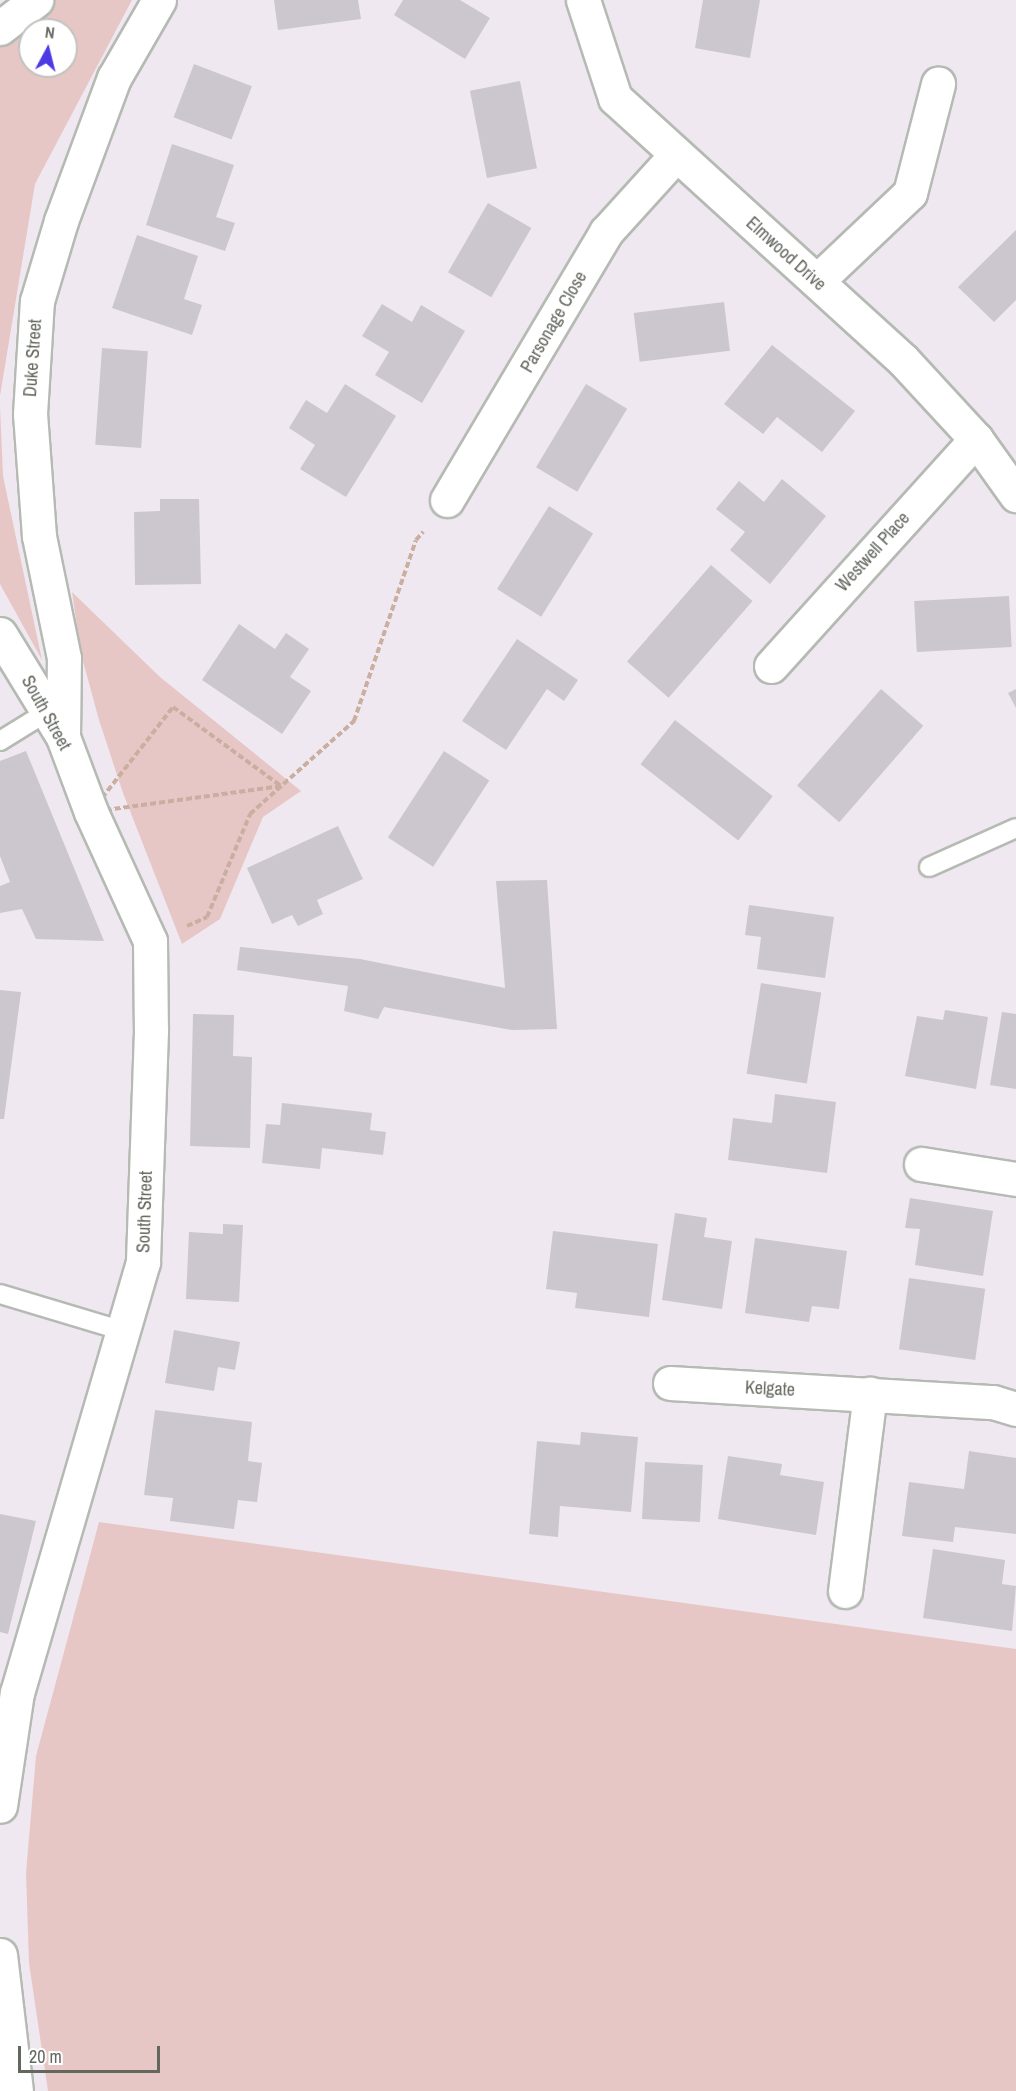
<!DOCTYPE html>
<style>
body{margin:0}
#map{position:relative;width:1016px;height:2091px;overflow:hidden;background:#efe8f1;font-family:"Archivo Narrow",sans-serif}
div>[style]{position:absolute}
.green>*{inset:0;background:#e7c7c6}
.building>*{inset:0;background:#ccc6ce;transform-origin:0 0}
.path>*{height:4px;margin-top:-2px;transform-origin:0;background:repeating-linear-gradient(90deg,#caaea0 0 6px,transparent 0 9px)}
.roads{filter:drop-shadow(2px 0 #b5bab3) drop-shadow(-2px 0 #b5bab3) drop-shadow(0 2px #b5bab3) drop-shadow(0 -2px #b5bab3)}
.service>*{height:18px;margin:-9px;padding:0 9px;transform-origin:9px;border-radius:9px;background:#fff}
.minor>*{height:33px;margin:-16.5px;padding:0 16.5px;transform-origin:16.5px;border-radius:16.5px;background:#fff}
span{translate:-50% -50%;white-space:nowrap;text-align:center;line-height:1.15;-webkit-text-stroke:6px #fff;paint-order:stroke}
.street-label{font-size:18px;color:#63685f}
.north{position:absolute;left:18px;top:18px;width:60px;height:60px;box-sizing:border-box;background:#fff;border:2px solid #c1c3bf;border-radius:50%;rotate:7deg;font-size:16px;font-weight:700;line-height:24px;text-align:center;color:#63685f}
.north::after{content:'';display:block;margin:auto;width:21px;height:27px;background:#4d3ae4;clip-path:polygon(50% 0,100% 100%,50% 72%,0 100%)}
.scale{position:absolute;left:18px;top:2046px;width:142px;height:27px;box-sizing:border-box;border:3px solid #63685f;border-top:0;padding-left:8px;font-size:18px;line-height:21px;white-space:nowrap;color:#63685f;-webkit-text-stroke:4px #fff;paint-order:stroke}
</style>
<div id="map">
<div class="green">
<div style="clip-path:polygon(evenodd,43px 0,132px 0,35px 184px,0 396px,0 44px,43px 0,30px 30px,66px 30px,66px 66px,30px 66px,30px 30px)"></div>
<div style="clip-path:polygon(0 406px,3px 476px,42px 660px,0 584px)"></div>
<div style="clip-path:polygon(72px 592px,160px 677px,301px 791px,263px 817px,220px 919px,182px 944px,123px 793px,99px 720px,81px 654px)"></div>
<div style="clip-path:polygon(99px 1522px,1016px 1649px,1016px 2091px,48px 2091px,29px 1963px,26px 1873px,36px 1756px)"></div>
</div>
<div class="building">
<div style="clip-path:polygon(274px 0,358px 0,361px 19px,278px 30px)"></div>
<div style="clip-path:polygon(403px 0,460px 0,490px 18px,465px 59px,394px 15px)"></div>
<div style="clip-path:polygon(703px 0,760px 0,750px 58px,695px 48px)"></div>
<div style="left:194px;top:64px;width:62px;height:57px;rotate:21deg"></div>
<div style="left:520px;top:81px;width:89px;height:51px;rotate:79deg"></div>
<div style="clip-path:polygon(172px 144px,234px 165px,216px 217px,235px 223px,225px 251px,146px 225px)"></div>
<div style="left:488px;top:203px;width:50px;height:80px;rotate:30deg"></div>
<div style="clip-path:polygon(1016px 230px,1016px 300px,994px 322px,958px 287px)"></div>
<div style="clip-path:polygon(137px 235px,198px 256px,184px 299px,202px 305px,192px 335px,112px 308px)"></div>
<div style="left:724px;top:302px;width:49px;height:91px;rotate:83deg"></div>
<div style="clip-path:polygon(382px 304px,412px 322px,421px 305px,465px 331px,422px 403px,375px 375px,389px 352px,362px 336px)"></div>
<div style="clip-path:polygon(772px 345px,855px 411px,822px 452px,777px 417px,763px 434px,724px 404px)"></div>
<div style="left:102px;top:348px;width:46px;height:97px;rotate:4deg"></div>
<div style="clip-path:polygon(345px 384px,396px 416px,346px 497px,300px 469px,315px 445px,289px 428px,306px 400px,327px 413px)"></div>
<div style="left:586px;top:384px;width:48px;height:97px;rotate:31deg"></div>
<div style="clip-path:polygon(782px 479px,826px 516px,770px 584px,730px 550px,745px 532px,716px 509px,739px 481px,764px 502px)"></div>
<div style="clip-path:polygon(160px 499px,199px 499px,201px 584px,135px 585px,134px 512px,160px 511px)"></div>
<div style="left:549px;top:506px;width:52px;height:98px;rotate:32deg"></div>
<div style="left:711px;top:565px;width:55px;height:128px;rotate:41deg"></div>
<div style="left:1009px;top:596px;width:51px;height:95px;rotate:87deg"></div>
<div style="clip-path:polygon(239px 624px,275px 649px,286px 633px,309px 649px,290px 677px,311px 691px,282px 734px,202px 680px)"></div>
<div style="clip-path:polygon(517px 639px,578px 680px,564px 701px,547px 689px,506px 750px,462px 721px)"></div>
<div style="left:881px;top:689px;width:56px;height:128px;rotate:41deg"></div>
<div style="clip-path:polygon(1016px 689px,1016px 708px,1008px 693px)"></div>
<div style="left:675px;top:720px;width:124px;height:56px;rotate:38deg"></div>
<div style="clip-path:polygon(26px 751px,104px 941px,36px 939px,22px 909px,0 913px,0 886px,10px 882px,0 856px,0 761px)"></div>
<div style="left:444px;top:751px;width:54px;height:103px;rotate:33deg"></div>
<div style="clip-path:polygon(338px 826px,363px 879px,317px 900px,323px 914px,298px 926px,292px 915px,272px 924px,247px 868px)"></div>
<div style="clip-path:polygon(547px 880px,557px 1029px,512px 1030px,384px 1007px,378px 1019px,344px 1011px,348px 986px,237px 970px,240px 947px,360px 959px,505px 988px,496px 881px)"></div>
<div style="clip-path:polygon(749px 905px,834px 917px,825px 978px,757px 969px,761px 937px,745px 935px)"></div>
<div style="left:761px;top:983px;width:61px;height:92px;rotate:9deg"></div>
<div style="clip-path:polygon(0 990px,21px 992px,4px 1119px,0 1119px)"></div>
<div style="clip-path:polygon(945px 1010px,988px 1017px,976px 1089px,905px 1076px,917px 1016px,943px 1020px)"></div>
<div style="clip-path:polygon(1002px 1012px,1016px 1014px,1016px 1089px,990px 1085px)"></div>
<div style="clip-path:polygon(193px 1014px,234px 1015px,233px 1056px,252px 1057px,250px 1148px,190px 1146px)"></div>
<div style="clip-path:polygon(775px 1094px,836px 1102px,827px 1173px,728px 1160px,733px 1118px,772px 1123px)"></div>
<div style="clip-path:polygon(282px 1103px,372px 1113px,370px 1130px,386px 1132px,383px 1155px,322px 1148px,320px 1169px,262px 1163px,266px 1124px,280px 1125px)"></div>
<div style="clip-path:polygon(910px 1198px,993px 1211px,983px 1276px,915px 1265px,920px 1229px,905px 1228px)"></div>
<div style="clip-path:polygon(675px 1213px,707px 1218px,704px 1237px,732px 1241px,722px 1309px,662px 1300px)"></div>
<div style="clip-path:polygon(223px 1224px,243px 1225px,239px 1302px,186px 1299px,189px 1232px,223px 1234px)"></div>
<div style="clip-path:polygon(553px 1231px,658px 1244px,649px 1317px,575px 1308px,577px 1293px,546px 1289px)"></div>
<div style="clip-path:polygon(755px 1238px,847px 1251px,839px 1309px,812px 1306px,809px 1322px,745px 1313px)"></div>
<div style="left:909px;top:1278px;width:77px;height:72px;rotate:8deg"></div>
<div style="clip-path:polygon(174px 1330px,240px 1342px,235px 1370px,218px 1367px,214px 1391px,165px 1383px)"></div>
<div style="clip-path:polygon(155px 1410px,252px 1422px,248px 1461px,262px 1463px,257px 1502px,238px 1500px,234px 1529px,170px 1521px,173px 1498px,144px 1495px)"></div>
<div style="clip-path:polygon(581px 1432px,638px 1437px,631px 1512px,560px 1506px,558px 1537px,529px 1534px,537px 1441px,580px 1445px)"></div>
<div style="clip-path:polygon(969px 1451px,1016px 1458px,1016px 1534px,955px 1527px,953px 1542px,902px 1536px,909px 1482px,964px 1489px)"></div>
<div style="clip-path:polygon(728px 1456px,782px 1464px,780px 1475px,824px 1482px,816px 1535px,718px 1519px)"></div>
<div style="left:645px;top:1462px;width:58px;height:57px;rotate:3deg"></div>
<div style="clip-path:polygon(0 1514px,36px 1521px,8px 1634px,0 1632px)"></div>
<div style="clip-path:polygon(933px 1549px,1005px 1560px,1002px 1584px,1016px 1586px,1012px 1631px,923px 1618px)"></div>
</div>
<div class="path">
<div style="left:173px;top:707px;width:134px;rotate:36.2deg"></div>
<div style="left:281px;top:786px;width:192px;rotate:172.2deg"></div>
<div style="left:91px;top:812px;width:133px;rotate:-52deg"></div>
<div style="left:187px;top:926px;width:22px;rotate:-24deg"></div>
<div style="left:207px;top:917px;width:112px;rotate:-67.3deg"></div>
<div style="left:250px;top:814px;width:140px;rotate:-41.8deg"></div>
<div style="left:354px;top:721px;width:191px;rotate:-71.1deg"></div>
<div style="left:416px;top:540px;width:11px;rotate:-49deg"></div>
</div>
<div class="roads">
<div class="service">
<div style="left:0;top:741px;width:55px;rotate:-31.7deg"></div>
<div style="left:929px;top:867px;width:95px;rotate:-24.1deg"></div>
<div style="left:0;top:1294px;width:128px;rotate:16.7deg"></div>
</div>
<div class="minor">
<div style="left:583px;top:0;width:103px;rotate:71.9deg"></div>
<div style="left:615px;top:98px;width:389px;rotate:42.3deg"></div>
<div style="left:903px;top:360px;width:108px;rotate:47.3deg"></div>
<div style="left:976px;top:439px;width:69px;rotate:54.5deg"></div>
<div style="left:0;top:28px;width:46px;rotate:-37.9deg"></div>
<div style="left:817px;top:281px;width:128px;rotate:-43.4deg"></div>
<div style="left:910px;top:193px;width:113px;rotate:-75.6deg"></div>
<div style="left:447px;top:500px;width:312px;rotate:-59.3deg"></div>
<div style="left:606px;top:232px;width:103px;rotate:-47.8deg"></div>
<div style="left:0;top:634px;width:121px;rotate:58.5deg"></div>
<div style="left:63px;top:737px;width:80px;rotate:69.5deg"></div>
<div style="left:91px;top:812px;width:142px;rotate:65.4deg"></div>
<div style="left:150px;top:941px;width:90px;rotate:89.4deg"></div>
<div style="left:151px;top:1031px;width:231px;rotate:92deg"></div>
<div style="left:143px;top:1262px;width:448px;rotate:106.3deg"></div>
<div style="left:17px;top:1692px;width:115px;rotate:98.5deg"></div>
<div style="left:771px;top:666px;width:306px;rotate:-47.9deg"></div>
<div style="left:63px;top:737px;width:79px;rotate:-89.3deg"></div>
<div style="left:64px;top:658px;width:125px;rotate:-101.6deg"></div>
<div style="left:39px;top:536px;width:122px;rotate:-94.2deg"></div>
<div style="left:30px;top:414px;width:113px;rotate:-86.5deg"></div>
<div style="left:37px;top:301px;width:84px;rotate:-73.3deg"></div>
<div style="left:61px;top:221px;width:153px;rotate:-69.7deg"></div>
<div style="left:114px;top:78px;width:90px;rotate:-60deg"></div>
<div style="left:921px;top:1164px;width:96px;rotate:9deg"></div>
<div style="left:670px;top:1383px;width:324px;rotate:3.4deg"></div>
<div style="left:993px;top:1402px;width:24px;rotate:17deg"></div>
<div style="left:845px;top:1591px;width:199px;rotate:-82.8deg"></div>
<div style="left:0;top:1955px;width:137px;rotate:83.3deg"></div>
</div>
</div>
<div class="street-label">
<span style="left:786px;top:254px;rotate:42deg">Elmwood Drive</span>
<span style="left:554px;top:322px;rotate:-60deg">Parsonage Close</span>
<span style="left:33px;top:358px;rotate:-86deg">Duke Street</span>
<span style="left:873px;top:552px;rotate:-48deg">Westwell Place</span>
<span style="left:46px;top:713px;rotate:61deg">South Street</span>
<span style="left:145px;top:1212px;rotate:-88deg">South Street</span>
<span style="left:770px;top:1389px;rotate:3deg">Kelgate</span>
</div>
<div class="north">N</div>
<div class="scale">20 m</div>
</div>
